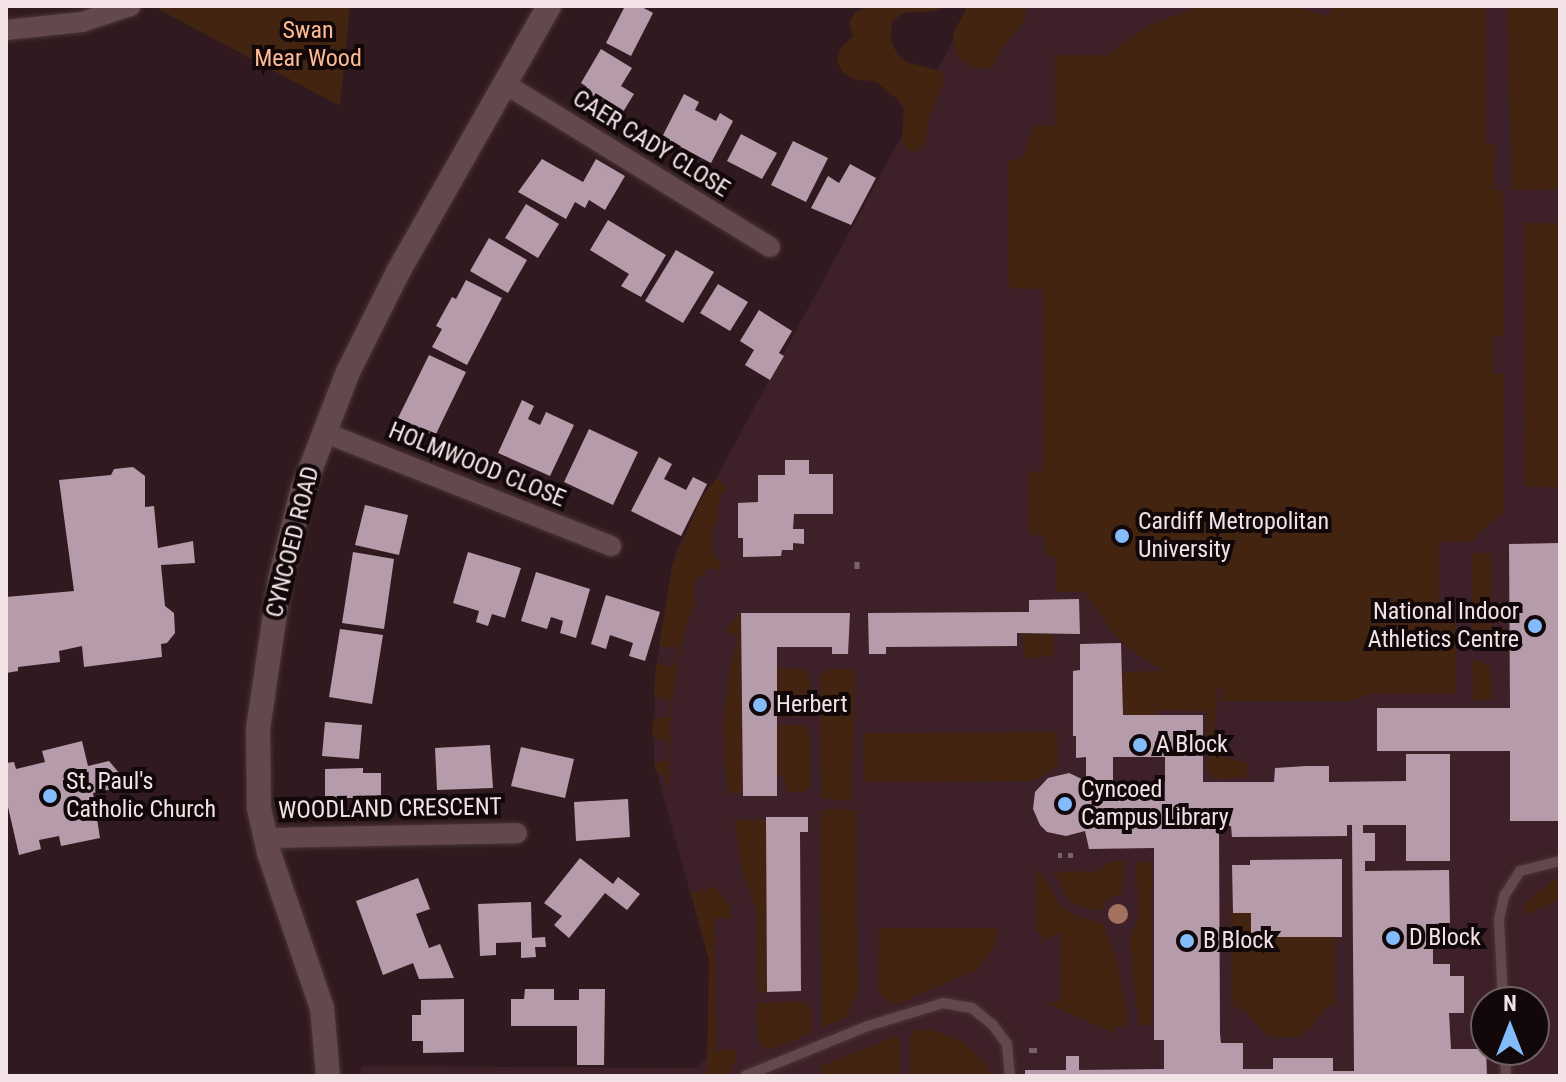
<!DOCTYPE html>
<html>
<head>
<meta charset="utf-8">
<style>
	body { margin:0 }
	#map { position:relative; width:1566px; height:1082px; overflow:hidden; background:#311a1f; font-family:"Roboto Condensed",sans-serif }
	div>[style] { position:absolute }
	.built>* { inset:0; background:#3e2128 }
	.green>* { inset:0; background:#422411 }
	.building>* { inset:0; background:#b69cab }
	.path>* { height:5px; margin-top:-2.5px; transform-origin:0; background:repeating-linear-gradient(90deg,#786468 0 8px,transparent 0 12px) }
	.roads { filter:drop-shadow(0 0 2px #483639) drop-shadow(0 0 2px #483639) }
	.service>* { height:10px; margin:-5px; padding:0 5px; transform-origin:5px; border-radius:5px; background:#63484e }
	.minor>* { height:20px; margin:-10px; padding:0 10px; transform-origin:10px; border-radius:10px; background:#63484e }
	.tertiary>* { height:24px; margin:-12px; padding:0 12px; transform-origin:12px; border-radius:12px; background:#63484e }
	.trees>* { width:20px; height:20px; margin:-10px; border-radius:50%; background:#a2725e }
	.dots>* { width:22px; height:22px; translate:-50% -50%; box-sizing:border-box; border:4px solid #12080a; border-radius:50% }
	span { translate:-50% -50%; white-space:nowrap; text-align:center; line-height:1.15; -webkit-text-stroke:8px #12080a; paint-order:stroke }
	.park-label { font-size:24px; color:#feba92 }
	.street-label { font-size:24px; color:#f3e2e5 }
	.poi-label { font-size:24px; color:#f3e2e5 }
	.left { translate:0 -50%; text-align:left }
	.right { translate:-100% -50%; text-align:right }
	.frame { position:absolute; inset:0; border:8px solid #f3e2e5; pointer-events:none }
	.north { position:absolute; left:1470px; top:986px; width:80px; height:80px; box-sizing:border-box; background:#12080a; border:2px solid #6c5f62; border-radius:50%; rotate:0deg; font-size:22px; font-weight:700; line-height:32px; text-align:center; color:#f3e2e5 }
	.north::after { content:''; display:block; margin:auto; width:28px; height:36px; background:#84bcfb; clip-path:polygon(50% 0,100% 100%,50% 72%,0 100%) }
</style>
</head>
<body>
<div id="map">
	<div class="built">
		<div style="clip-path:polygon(evenodd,972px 6px,1560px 6px,1560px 1076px,361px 1076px,362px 1066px,695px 1068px,706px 1060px,711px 989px,709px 960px,654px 762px,655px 675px,672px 567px,676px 552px,972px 6px,1486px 1002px,1534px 1002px,1534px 1050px,1486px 1050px,1486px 1002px)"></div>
	</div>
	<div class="green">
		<div style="clip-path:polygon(162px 6px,350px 6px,340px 106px,158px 9px)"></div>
		<div style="clip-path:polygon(872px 6px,944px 6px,937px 11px,903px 13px,892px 22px,891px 40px,897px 54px,906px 62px,941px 71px,943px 75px,943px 85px,928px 121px,926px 142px,920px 150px,909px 151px,902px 142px,904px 108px,897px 99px,875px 81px,856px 80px,844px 74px,837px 62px,840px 49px,853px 36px,849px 23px,855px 12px)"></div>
		<div style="clip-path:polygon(968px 6px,1027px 6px,1024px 21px,1004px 45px,993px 67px,980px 70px,965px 64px,955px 53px,953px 33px)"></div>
		<div style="clip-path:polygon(1202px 6px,1292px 6px,1328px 16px,1333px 6px,1486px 6px,1486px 144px,1495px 144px,1494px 190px,1503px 191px,1504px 336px,1493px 336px,1493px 373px,1504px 374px,1504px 508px,1501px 517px,1497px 516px,1473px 541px,1439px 542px,1439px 620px,1456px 621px,1456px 694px,1366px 694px,1354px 701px,1221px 701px,1223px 688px,1218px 687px,1213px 744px,1219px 746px,1216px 750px,1219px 756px,1247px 763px,1247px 777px,1222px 779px,1213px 779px,1212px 774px,1207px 774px,1207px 711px,1157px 710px,1156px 715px,1123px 715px,1123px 672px,1164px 671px,1136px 654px,1115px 635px,1085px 592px,1056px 592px,1056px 557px,1046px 556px,1045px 535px,1032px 534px,1028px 530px,1028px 472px,1043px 471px,1043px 289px,1009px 288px,1008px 161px,1023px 158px,1033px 126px,1055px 125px,1055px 55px,1108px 55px,1149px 25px)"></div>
		<div style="clip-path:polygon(1507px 6px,1560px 6px,1560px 189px,1512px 190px)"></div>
		<div style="clip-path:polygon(1524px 223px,1560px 223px,1560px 487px,1525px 487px)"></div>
		<div style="clip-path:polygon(716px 479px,727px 487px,720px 497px,717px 520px,712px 528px,712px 554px,721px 565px,719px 570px,710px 568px,696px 580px,693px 594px,696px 601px,682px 638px,671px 708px,669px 791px,664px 775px,655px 769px,654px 762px,664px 762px,669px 757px,667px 741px,652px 737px,653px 719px,669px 717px,670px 701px,654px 696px,656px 663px,668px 667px,677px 661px,677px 647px,659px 646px,672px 567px,702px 496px)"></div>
		<div style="clip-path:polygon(1472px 553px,1491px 553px,1492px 628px,1489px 642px,1482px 649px,1473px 649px)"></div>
		<div style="clip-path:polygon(740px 612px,743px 793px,727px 793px,723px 725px,731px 662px,739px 638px,726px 631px)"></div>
		<div style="clip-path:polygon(1022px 634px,1054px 634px,1054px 655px,1025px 659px)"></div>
		<div style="clip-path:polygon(1473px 660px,1482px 661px,1490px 667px,1493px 700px,1473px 700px)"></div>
		<div style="clip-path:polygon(803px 668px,810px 676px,810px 710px,803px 717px,777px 717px,777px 669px)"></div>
		<div style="clip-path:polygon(829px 669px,852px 669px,855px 674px,852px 801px,822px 798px,820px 676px)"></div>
		<div style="clip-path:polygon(777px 725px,804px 725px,810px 732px,810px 786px,804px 792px,787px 792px,783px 775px,777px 775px)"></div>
		<div style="clip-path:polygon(1057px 732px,1058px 766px,1034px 781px,865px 782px,864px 733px)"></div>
		<div style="clip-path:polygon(827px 809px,856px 810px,858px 992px,847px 1017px,822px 1028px,821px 812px)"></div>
		<div style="clip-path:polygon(735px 820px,766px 820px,767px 992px,757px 993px,757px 912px,742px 870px)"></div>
		<div style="clip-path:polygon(1108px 862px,1124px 861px,1122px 893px,1107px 900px,1101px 910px,1086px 909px,1068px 900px,1055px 872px,1098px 871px)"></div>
		<div style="clip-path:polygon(1136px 862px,1152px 862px,1152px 1025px,1139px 1025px,1129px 938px,1139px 919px)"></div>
		<div style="clip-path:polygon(1039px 870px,1060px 905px,1072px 914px,1103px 924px,1115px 954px,1127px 1011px,1127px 1026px,1115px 1026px,1114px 1033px,1048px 1004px,1061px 1001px,1061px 933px,1042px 941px,1042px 933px,1036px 932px,1035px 877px)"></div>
		<div style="clip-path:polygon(1560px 875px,1560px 900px,1522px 916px,1527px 901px)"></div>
		<div style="clip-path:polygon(715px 887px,729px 904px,732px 917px,714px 919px,716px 1051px,736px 1049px,736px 1060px,729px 1073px,707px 1076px,709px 960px,691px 893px)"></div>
		<div style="clip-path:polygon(1230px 900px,1233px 913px,1251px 913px,1251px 937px,1335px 937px,1335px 1005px,1325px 1008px,1312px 1027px,1299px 1037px,1269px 1037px,1244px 1011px,1233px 1006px)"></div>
		<div style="clip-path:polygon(879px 928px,998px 928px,995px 945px,977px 970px,897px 1004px,885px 1000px,878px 988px)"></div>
		<div style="clip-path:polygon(803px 1001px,811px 1008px,811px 1033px,779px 1047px,765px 1049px,758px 1039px,757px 1003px)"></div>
		<div style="clip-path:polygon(913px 1030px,932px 1030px,962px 1041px,987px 1065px,990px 1076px,910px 1076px,910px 1037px)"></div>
		<div style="clip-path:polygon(896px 1036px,899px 1040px,900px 1076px,820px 1076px,822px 1066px)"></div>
	</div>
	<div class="building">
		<div style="clip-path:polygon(625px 6px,640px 6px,653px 13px,631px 56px,606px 43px)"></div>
		<div style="clip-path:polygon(601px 49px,632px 68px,621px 86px,634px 94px,615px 125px,577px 102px,587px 87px,581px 83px)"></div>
		<div style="clip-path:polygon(684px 94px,699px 102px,695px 110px,716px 121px,720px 113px,733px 121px,711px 163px,662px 137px)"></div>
		<div style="clip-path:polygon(741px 134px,777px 153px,762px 179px,727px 161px)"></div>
		<div style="clip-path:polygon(793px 141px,828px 158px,806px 202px,771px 185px)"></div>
		<div style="clip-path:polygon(542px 159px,583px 182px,596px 159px,625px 176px,605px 210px,589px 200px,585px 208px,575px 202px,566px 219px,518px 192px)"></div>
		<div style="clip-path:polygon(850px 164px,876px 178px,851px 225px,811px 208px,828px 176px,839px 183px)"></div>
		<div style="clip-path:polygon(526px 204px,559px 224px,538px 258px,505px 238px)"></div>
		<div style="clip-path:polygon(608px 220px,666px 255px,641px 297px,621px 286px,629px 274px,590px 250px)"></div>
		<div style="clip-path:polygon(489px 238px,527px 260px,508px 293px,470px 271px)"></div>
		<div style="clip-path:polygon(676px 250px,714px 272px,683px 323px,645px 301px)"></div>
		<div style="clip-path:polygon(466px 280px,502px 298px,467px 365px,432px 347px,442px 329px,436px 326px,452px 297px,456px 299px)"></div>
		<div style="clip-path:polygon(718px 284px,748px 302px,730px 331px,700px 313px)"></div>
		<div style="clip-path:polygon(759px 310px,792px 331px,779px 353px,784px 356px,770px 380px,745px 365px,754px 350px,740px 341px)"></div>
		<div style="clip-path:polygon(429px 355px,466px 372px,435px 436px,398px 418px)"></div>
		<div style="clip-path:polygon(522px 400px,534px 406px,528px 419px,540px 425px,546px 412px,574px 425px,550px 476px,498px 453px)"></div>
		<div style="clip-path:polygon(589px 429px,638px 452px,613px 505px,564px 482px)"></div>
		<div style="clip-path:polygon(659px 457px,672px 464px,664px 479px,686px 490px,693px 477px,707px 484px,681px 536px,631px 511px)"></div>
		<div style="clip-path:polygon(785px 460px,809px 460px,809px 474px,833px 474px,833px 514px,794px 514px,793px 529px,804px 529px,804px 544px,793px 543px,793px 550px,782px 550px,781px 556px,743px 557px,743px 538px,738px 538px,738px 503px,758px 502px,758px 475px,785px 475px)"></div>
		<div style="clip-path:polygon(133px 467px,145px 476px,145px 507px,154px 506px,158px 548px,193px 541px,195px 563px,161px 565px,165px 606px,174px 613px,175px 633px,167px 643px,161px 644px,162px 657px,84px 667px,82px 646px,59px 651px,60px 662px,18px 667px,18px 671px,6px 673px,6px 597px,74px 591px,59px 480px,111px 475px,114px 469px)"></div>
		<div style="clip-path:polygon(365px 505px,408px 515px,399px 555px,355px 545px)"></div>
		<div style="clip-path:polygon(1560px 543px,1560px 821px,1510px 821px,1510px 751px,1377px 751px,1377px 708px,1510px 708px,1509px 544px)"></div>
		<div style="clip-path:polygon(353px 552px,394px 559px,384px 629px,342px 623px)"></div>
		<div style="clip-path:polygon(468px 552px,521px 568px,505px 618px,492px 614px,488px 626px,476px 622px,479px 611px,453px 603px)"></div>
		<div style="clip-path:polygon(536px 572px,590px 589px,576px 638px,560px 633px,563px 621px,551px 617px,547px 629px,521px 621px)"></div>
		<div style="clip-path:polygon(606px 595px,660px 612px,645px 661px,629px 656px,633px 643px,610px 635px,606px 649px,591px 644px)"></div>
		<div style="clip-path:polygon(1079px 599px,1080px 634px,1017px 633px,1017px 646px,886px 647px,886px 654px,869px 654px,868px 613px,1029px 612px,1029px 600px)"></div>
		<div style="clip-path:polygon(741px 613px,850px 613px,848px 654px,832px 654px,832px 647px,777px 647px,777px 796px,743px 796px)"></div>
		<div style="clip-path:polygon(340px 629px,383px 635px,372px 704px,329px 697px)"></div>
		<div style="clip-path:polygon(evenodd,1121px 643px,1123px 715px,1203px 715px,1203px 782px,1274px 782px,1275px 768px,1306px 766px,1329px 766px,1329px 782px,1406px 781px,1406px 754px,1450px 754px,1450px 861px,1406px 861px,1406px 825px,1363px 825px,1363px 833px,1375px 833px,1375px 861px,1365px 861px,1365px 871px,1449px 870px,1450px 923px,1433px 924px,1433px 964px,1450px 964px,1450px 976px,1464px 976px,1464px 1013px,1449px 1013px,1451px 1049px,1486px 1049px,1487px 1076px,1025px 1076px,1025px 1070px,1066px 1070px,1066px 1056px,1079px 1056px,1079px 1070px,1164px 1069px,1164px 1040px,1154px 1040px,1154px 848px,1089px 849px,1085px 831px,1066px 836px,1047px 832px,1040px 825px,1033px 809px,1035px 792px,1048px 778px,1069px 773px,1086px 781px,1086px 757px,1076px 758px,1076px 736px,1073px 736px,1073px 671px,1080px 670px,1080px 644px,1121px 643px,1113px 757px,1165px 757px,1165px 782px,1113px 782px,1113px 757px,1121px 643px,1347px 825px,1352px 825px,1354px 1071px,1333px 1071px,1333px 1058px,1273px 1058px,1273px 1069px,1243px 1069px,1243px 1043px,1221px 1043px,1220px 1034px,1219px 826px,1231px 826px,1232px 837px,1347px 836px,1347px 825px)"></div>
		<div style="clip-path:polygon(325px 722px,362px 725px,359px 759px,322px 756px)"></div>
		<div style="clip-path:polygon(82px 741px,88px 766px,109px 761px,120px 774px,117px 788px,93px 793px,100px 838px,61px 846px,59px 836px,39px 840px,41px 849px,19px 855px,6px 798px,6px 763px,14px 762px,16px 769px,45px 762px,42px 751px)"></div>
		<div style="clip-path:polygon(490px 745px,493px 788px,437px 790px,435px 748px)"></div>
		<div style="clip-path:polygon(521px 747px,574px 759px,565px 798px,511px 786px)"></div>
		<div style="clip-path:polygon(363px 768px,363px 773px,381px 773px,381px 798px,325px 798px,325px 769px)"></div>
		<div style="clip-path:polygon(628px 799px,630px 837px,576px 841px,574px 802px)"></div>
		<div style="clip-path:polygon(766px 817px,808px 817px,808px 832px,800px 832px,801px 991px,767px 992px)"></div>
		<div style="clip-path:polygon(580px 858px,613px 884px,618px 877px,640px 894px,627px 910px,605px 893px,569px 938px,554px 925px,562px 916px,544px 903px)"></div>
		<div style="clip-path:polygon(1342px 859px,1342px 937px,1251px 937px,1251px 913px,1233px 913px,1232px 865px,1250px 865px,1250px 860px)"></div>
		<div style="clip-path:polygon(418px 878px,430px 909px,416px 914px,429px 948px,440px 944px,454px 978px,419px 979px,413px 963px,383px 975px,356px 901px)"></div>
		<div style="clip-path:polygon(531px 902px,532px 938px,545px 937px,546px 947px,535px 947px,536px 957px,521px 958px,521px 942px,496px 943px,496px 955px,480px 956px,478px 904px)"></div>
		<div style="clip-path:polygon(525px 989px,554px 989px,554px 1000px,579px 1000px,579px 989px,605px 989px,604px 1065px,577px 1065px,577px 1026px,511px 1026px,511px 999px,524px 999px)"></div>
		<div style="clip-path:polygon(464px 999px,464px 1052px,423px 1053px,423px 1041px,412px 1041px,412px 1015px,421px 1015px,421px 1000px)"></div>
	</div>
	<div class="path">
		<div style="left:857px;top:561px;width:8px;rotate:90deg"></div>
		<div style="left:1058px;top:855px;width:4px"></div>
		<div style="left:1068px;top:855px;width:5px"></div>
		<div style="left:1029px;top:1050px;width:9px"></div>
	</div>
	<div class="roads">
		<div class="service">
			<div style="left:1503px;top:1002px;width:82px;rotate:-92.8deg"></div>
			<div style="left:1499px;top:920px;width:25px;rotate:-78deg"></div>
			<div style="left:1504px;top:896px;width:30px;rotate:-57deg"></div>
			<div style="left:1520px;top:871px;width:41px;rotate:-14deg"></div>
			<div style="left:1505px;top:1050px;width:26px;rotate:88deg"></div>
			<div style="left:745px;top:1076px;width:133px;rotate:-22.1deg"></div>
			<div style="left:868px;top:1026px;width:78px;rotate:-17deg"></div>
			<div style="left:943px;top:1003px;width:29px;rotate:10deg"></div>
			<div style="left:972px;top:1008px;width:26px;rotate:39deg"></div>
			<div style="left:992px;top:1024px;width:25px;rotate:53deg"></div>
			<div style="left:1007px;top:1044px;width:32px;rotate:85deg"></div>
		</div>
		<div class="minor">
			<div style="left:6px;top:30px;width:76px;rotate:-6deg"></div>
			<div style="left:82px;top:22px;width:51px;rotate:-18.4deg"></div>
			<div style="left:505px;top:84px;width:311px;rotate:31.6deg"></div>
			<div style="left:323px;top:432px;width:310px;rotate:21.6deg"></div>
			<div style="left:265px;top:838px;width:252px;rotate:-1.1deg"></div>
		</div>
		<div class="tertiary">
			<div style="left:328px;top:1076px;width:68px;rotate:-95deg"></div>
			<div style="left:322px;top:1008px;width:164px;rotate:-108.9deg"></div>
			<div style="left:269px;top:853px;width:46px;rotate:-102.5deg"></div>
			<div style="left:259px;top:808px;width:79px;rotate:-90.7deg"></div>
			<div style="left:258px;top:729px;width:151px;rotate:-81.6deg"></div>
			<div style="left:280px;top:580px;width:92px;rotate:-76.1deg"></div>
			<div style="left:302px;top:491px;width:128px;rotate:-68.9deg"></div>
			<div style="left:348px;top:372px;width:112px;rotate:-63.4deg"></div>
			<div style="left:398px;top:272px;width:306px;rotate:-60.4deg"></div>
		</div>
	</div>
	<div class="trees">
		<div style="left:1118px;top:914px"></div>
	</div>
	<div class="dots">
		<div style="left:1122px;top:536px;background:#84bcfb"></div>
		<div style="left:1535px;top:626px;background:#84bcfb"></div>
		<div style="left:760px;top:705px;background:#84bcfb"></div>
		<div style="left:1140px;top:745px;background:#84bcfb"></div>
		<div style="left:50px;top:796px;background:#84bcfb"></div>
		<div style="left:1065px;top:804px;background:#84bcfb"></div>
		<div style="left:1393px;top:938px;background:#84bcfb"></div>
		<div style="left:1187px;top:941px;background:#84bcfb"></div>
	</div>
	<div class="park-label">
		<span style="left:308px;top:45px">Swan<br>Mear Wood</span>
	</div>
	<div class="street-label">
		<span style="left:651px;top:144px;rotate:32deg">CAER CADY CLOSE</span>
		<span style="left:477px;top:465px;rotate:22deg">HOLMWOOD CLOSE</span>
		<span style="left:293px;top:542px;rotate:-76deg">CYNCOED ROAD</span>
		<span style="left:390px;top:809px;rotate:-1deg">WOODLAND CRESCENT</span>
	</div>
	<div class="poi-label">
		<span class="left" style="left:1138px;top:536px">Cardiff Metropolitan<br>University</span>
		<span class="right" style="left:1519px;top:626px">National Indoor<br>Athletics Centre</span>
		<span class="left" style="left:776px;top:705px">Herbert</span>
		<span class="left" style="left:1156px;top:745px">A Block</span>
		<span class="left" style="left:66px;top:796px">St. Paul's<br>Catholic Church</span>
		<span class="left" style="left:1081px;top:804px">Cyncoed<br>Campus Library</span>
		<span class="left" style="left:1409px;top:938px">D Block</span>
		<span class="left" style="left:1203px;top:941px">B Block</span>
	</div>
	<div class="frame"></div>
	<div class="north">N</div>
</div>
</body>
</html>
